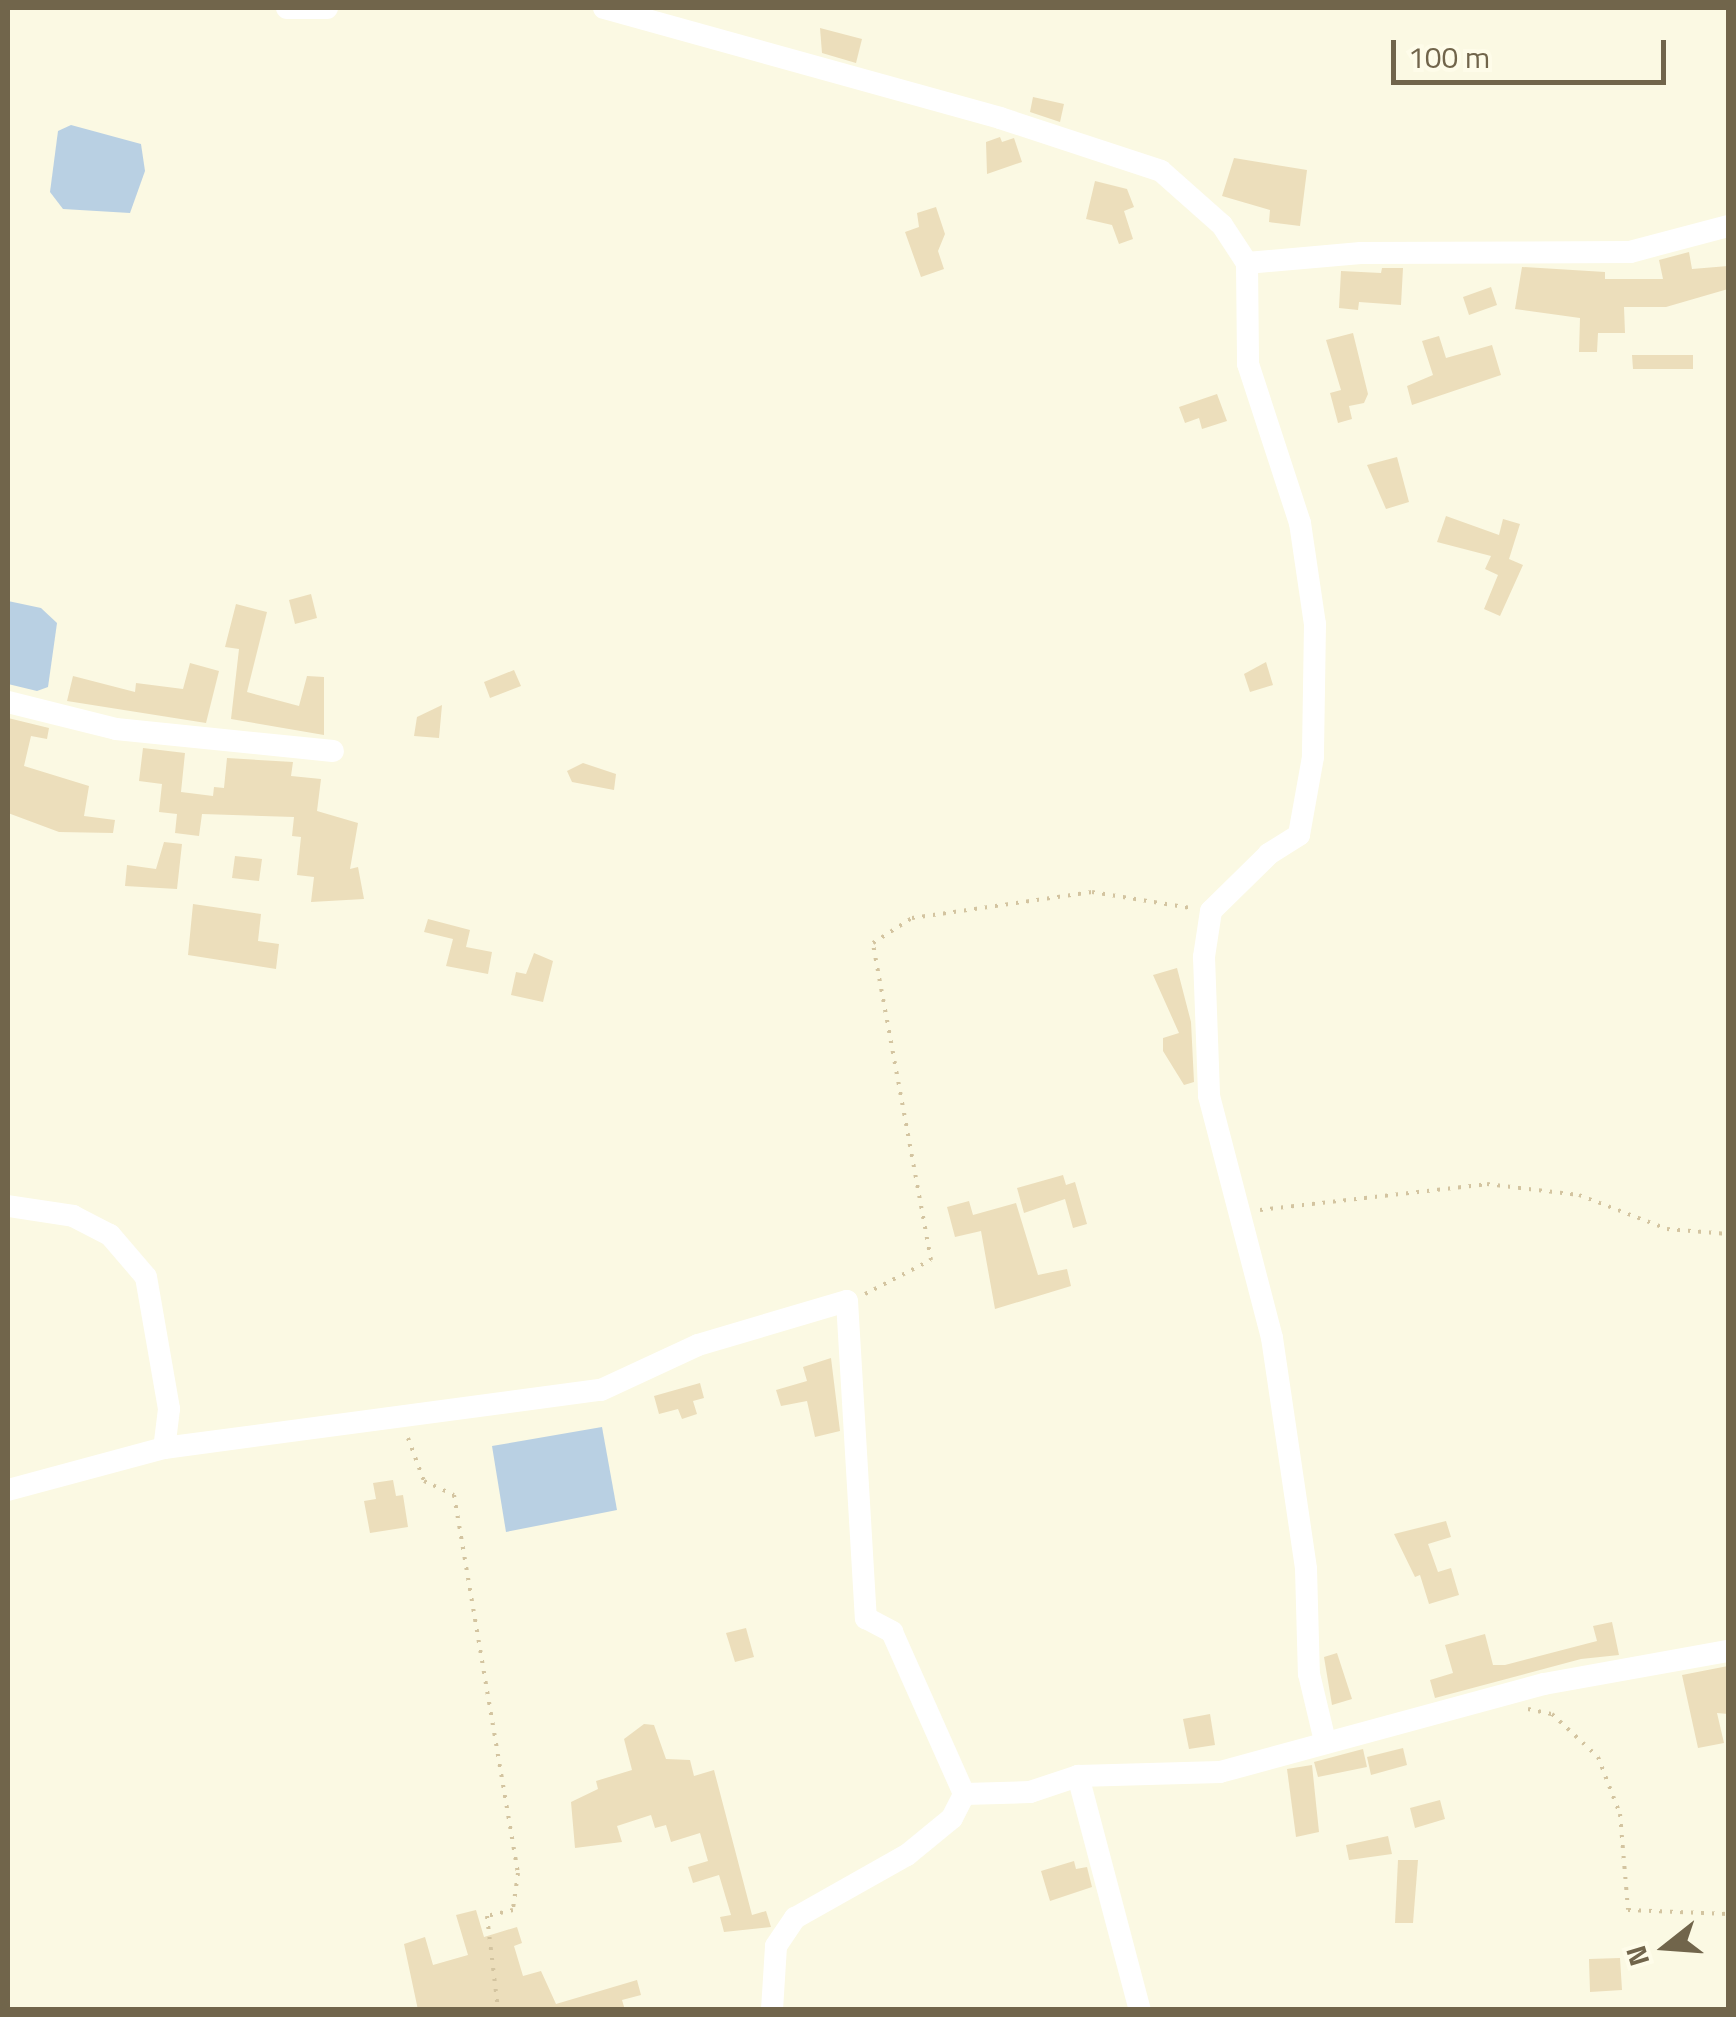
<!DOCTYPE html>
<html>
<head>
<meta charset="utf-8">
<style>
	body { margin:0 }
	#map { position:relative; width:1736px; height:2017px; overflow:hidden; background:#fbf9e3; font-family:"Titillium Web",sans-serif }
	div>[style] { position:absolute }
	.water>* { inset:0; background:#b9d0e3 }
	.building>* { inset:0; background:#ecdebb }
	.path>* { height:4px; margin-top:-2px; transform-origin:0; background:repeating-linear-gradient(90deg,#d3c4a0 0 2.5px,transparent 0 10.5px) }
	.street>* { height:22px; margin:-11px; padding:0 11px; transform-origin:11px; border-radius:11px; background:#fff }
	span { translate:-50% -50%; white-space:nowrap; text-align:center; line-height:1.15; -webkit-text-stroke:8px #fefce9; paint-order:stroke }
	.frame { position:absolute; inset:0; border:10px solid #71654b; pointer-events:none }
	.north { position:absolute; left:1616px; top:1897px; width:100px; height:100px; -webkit-text-stroke:8px #fefce9; paint-order:stroke; rotate:253deg; font-size:28px; font-weight:700; line-height:40px; text-align:center; color:#71654b }
	.north::after { content:''; display:block; margin:auto; width:35px; height:45px; background:#71654b; clip-path:polygon(50% 0,100% 100%,50% 72%,0 100%) }
	.scale { position:absolute; left:1391px; top:40px; width:275px; height:45px; box-sizing:border-box; border:5px solid #71654b; border-top:0; padding-left:12px; font-size:30px; line-height:35px; white-space:nowrap; color:#71654b; -webkit-text-stroke:8px #fefce9; paint-order:stroke }
</style>
</head>
<body>
<div id="map">
	<div class="water">
		<div style="clip-path:polygon(71px 125px,141px 144px,145px 171px,130px 213px,63px 209px,50px 192px,58px 131px)"></div>
		<div style="clip-path:polygon(8px 601px,41px 608px,57px 623px,48px 687px,37px 691px,8px 684px)"></div>
		<div style="clip-path:polygon(602px 1427px,617px 1510px,506px 1532px,492px 1446px)"></div>
	</div>
	<div class="building">
		<div style="clip-path:polygon(820px 28px,862px 39px,856px 63px,822px 53px)"></div>
		<div style="clip-path:polygon(1033px 97px,1064px 104px,1060px 122px,1030px 112px)"></div>
		<div style="clip-path:polygon(1000px 137px,1002px 142px,1014px 138px,1022px 162px,987px 174px,986px 142px)"></div>
		<div style="clip-path:polygon(1234px 158px,1307px 170px,1300px 226px,1269px 222px,1270px 210px,1222px 196px)"></div>
		<div style="clip-path:polygon(1095px 181px,1127px 189px,1134px 207px,1124px 211px,1133px 239px,1119px 244px,1112px 225px,1086px 219px)"></div>
		<div style="clip-path:polygon(936px 207px,945px 234px,938px 251px,944px 269px,921px 277px,905px 232px,919px 227px,917px 213px)"></div>
		<div style="clip-path:polygon(1689px 252px,1692px 269px,1728px 266px,1728px 289px,1666px 307px,1624px 307px,1625px 333px,1598px 333px,1597px 352px,1579px 352px,1580px 318px,1515px 309px,1522px 267px,1605px 272px,1605px 279px,1663px 279px,1659px 260px)"></div>
		<div style="clip-path:polygon(1382px 268px,1403px 268px,1401px 305px,1359px 302px,1358px 310px,1339px 308px,1341px 271px,1381px 273px)"></div>
		<div style="clip-path:polygon(1491px 287px,1497px 305px,1469px 315px,1463px 297px)"></div>
		<div style="clip-path:polygon(1353px 333px,1368px 394px,1364px 403px,1349px 406px,1352px 419px,1338px 423px,1330px 393px,1341px 390px,1326px 340px)"></div>
		<div style="clip-path:polygon(1439px 336px,1446px 358px,1492px 345px,1501px 375px,1412px 405px,1407px 386px,1433px 375px,1422px 341px)"></div>
		<div style="clip-path:polygon(1632px 355px,1693px 355px,1693px 369px,1633px 369px)"></div>
		<div style="clip-path:polygon(1217px 394px,1227px 421px,1202px 429px,1199px 418px,1185px 423px,1179px 407px)"></div>
		<div style="clip-path:polygon(1397px 457px,1409px 502px,1386px 509px,1367px 465px)"></div>
		<div style="clip-path:polygon(1446px 516px,1499px 535px,1503px 519px,1520px 524px,1509px 559px,1523px 565px,1500px 616px,1484px 609px,1498px 575px,1485px 569px,1491px 556px,1437px 542px)"></div>
		<div style="clip-path:polygon(311px 594px,317px 618px,295px 624px,289px 600px)"></div>
		<div style="clip-path:polygon(236px 604px,267px 612px,247px 692px,299px 706px,307px 676px,324px 677px,324px 735px,231px 719px,239px 649px,225px 647px)"></div>
		<div style="clip-path:polygon(1266px 662px,1273px 685px,1250px 692px,1244px 674px)"></div>
		<div style="clip-path:polygon(190px 663px,219px 671px,206px 723px,67px 701px,73px 676px,135px 692px,136px 683px,183px 689px)"></div>
		<div style="clip-path:polygon(514px 670px,521px 686px,490px 698px,484px 682px)"></div>
		<div style="clip-path:polygon(442px 705px,439px 738px,414px 736px,417px 717px)"></div>
		<div style="clip-path:polygon(8px 718px,49px 728px,47px 739px,31px 736px,24px 766px,89px 786px,84px 816px,115px 820px,113px 833px,59px 832px,8px 813px)"></div>
		<div style="clip-path:polygon(143px 748px,185px 753px,181px 792px,213px 796px,214px 787px,224px 788px,227px 758px,293px 762px,291px 776px,321px 779px,317px 811px,358px 823px,350px 869px,358px 867px,364px 899px,311px 902px,314px 877px,297px 875px,301px 837px,292px 836px,294px 817px,202px 814px,199px 836px,175px 833px,177px 814px,159px 812px,162px 784px,139px 781px)"></div>
		<div style="clip-path:polygon(583px 763px,616px 774px,614px 790px,572px 782px,567px 771px)"></div>
		<div style="clip-path:polygon(164px 842px,182px 844px,177px 889px,125px 886px,127px 865px,156px 869px)"></div>
		<div style="clip-path:polygon(235px 856px,262px 859px,259px 881px,232px 878px)"></div>
		<div style="clip-path:polygon(193px 904px,261px 914px,258px 941px,279px 944px,276px 969px,188px 955px)"></div>
		<div style="clip-path:polygon(428px 919px,470px 930px,466px 947px,492px 952px,488px 974px,446px 966px,453px 939px,424px 932px)"></div>
		<div style="clip-path:polygon(534px 953px,553px 961px,543px 1002px,511px 995px,516px 972px,526px 974px)"></div>
		<div style="clip-path:polygon(1177px 968px,1191px 1022px,1194px 1082px,1184px 1085px,1163px 1051px,1163px 1038px,1179px 1033px,1153px 975px)"></div>
		<div style="clip-path:polygon(1063px 1175px,1066px 1185px,1075px 1182px,1087px 1224px,1073px 1228px,1065px 1199px,1024px 1213px,1017px 1188px)"></div>
		<div style="clip-path:polygon(969px 1201px,973px 1215px,1016px 1203px,1038px 1275px,1067px 1269px,1071px 1286px,995px 1309px,981px 1231px,955px 1237px,947px 1207px)"></div>
		<div style="clip-path:polygon(831px 1358px,840px 1431px,815px 1437px,807px 1401px,781px 1406px,776px 1390px,807px 1381px,803px 1367px)"></div>
		<div style="clip-path:polygon(700px 1383px,704px 1398px,693px 1401px,697px 1414px,682px 1419px,678px 1409px,659px 1414px,654px 1396px)"></div>
		<div style="clip-path:polygon(393px 1480px,396px 1496px,403px 1495px,408px 1527px,370px 1533px,364px 1501px,376px 1499px,373px 1483px)"></div>
		<div style="clip-path:polygon(1446px 1521px,1451px 1537px,1428px 1544px,1438px 1572px,1451px 1568px,1459px 1595px,1429px 1604px,1420px 1575px,1415px 1577px,1394px 1534px)"></div>
		<div style="clip-path:polygon(1612px 1622px,1619px 1655px,1581px 1659px,1435px 1698px,1430px 1680px,1453px 1673px,1445px 1645px,1485px 1634px,1493px 1665px,1505px 1665px,1597px 1641px,1593px 1626px)"></div>
		<div style="clip-path:polygon(746px 1628px,754px 1657px,735px 1662px,726px 1633px)"></div>
		<div style="clip-path:polygon(1337px 1653px,1352px 1699px,1332px 1705px,1324px 1657px)"></div>
		<div style="clip-path:polygon(1728px 1666px,1728px 1714px,1717px 1713px,1724px 1743px,1698px 1748px,1682px 1675px)"></div>
		<div style="clip-path:polygon(1210px 1714px,1215px 1745px,1189px 1749px,1183px 1719px)"></div>
		<div style="clip-path:polygon(644px 1724px,654px 1725px,666px 1759px,690px 1760px,694px 1776px,714px 1770px,752px 1915px,766px 1911px,771px 1927px,724px 1932px,720px 1917px,731px 1915px,719px 1875px,693px 1883px,688px 1867px,708px 1861px,700px 1833px,671px 1842px,666px 1825px,655px 1828px,651px 1815px,617px 1826px,622px 1842px,575px 1848px,571px 1802px,598px 1789px,596px 1781px,632px 1770px,624px 1739px)"></div>
		<div style="clip-path:polygon(1403px 1748px,1407px 1765px,1371px 1775px,1367px 1757px)"></div>
		<div style="clip-path:polygon(1363px 1749px,1367px 1767px,1318px 1777px,1314px 1762px)"></div>
		<div style="clip-path:polygon(1312px 1765px,1319px 1832px,1296px 1837px,1287px 1769px)"></div>
		<div style="clip-path:polygon(1440px 1800px,1445px 1819px,1415px 1828px,1410px 1808px)"></div>
		<div style="clip-path:polygon(1388px 1836px,1392px 1854px,1349px 1860px,1346px 1845px)"></div>
		<div style="clip-path:polygon(1398px 1860px,1418px 1860px,1413px 1923px,1395px 1923px)"></div>
		<div style="clip-path:polygon(1074px 1861px,1076px 1869px,1087px 1867px,1092px 1887px,1050px 1901px,1041px 1871px)"></div>
		<div style="clip-path:polygon(476px 1910px,484px 1937px,517px 1927px,522px 1943px,514px 1946px,523px 1976px,541px 1971px,556px 2004px,637px 1980px,641px 1995px,622px 2000px,625px 2010px,418px 2010px,404px 1944px,425px 1937px,433px 1965px,468px 1955px,456px 1915px)"></div>
		<div style="clip-path:polygon(1620px 1958px,1622px 1990px,1590px 1992px,1589px 1959px)"></div>
	</div>
	<div class="path">
		<div style="left:1260px;top:1210px;width:228px;rotate:-6.5deg"></div>
		<div style="left:1487px;top:1184px;width:93px;rotate:6.8deg"></div>
		<div style="left:1579px;top:1195px;width:94px;rotate:21.1deg"></div>
		<div style="left:1667px;top:1229px;width:61px;rotate:4.7deg"></div>
		<div style="left:865px;top:1294px;width:74px;rotate:-27.3deg"></div>
		<div style="left:931px;top:1260px;width:322px;rotate:-100.4deg"></div>
		<div style="left:873px;top:943px;width:46px;rotate:-32.7deg"></div>
		<div style="left:912px;top:918px;width:182px;rotate:-8.2deg"></div>
		<div style="left:1092px;top:892px;width:100px;rotate:9.2deg"></div>
		<div style="left:408px;top:1438px;width:46px;rotate:69.6deg"></div>
		<div style="left:424px;top:1481px;width:33px;rotate:25deg"></div>
		<div style="left:454px;top:1495px;width:383px;rotate:80.4deg"></div>
		<div style="left:518px;top:1873px;width:37px;rotate:98deg"></div>
		<div style="left:513px;top:1910px;width:27px;rotate:167deg"></div>
		<div style="left:487px;top:1916px;width:95px;rotate:83.3deg"></div>
		<div style="left:1528px;top:1709px;width:25px;rotate:12deg"></div>
		<div style="left:1552px;top:1714px;width:63px;rotate:43.1deg"></div>
		<div style="left:1598px;top:1757px;width:61px;rotate:68.9deg"></div>
		<div style="left:1620px;top:1814px;width:96px;rotate:85.2deg"></div>
		<div style="left:1628px;top:1910px;width:100px;rotate:2.3deg"></div>
	</div>
	<div class="street">
		<div style="left:287px;top:8px;width:40px"></div>
		<div style="left:604px;top:8px;width:411px;rotate:15.5deg"></div>
		<div style="left:1000px;top:118px;width:169px;rotate:18.2deg"></div>
		<div style="left:1161px;top:171px;width:81px;rotate:41.5deg"></div>
		<div style="left:1222px;top:225px;width:45px;rotate:56.7deg"></div>
		<div style="left:1247px;top:263px;width:101px;rotate:89.4deg"></div>
		<div style="left:1248px;top:364px;width:167px;rotate:71.9deg"></div>
		<div style="left:1300px;top:523px;width:102px;rotate:81.6deg"></div>
		<div style="left:1315px;top:624px;width:133px;rotate:90.9deg"></div>
		<div style="left:1313px;top:757px;width:79px;rotate:100.2deg"></div>
		<div style="left:1299px;top:835px;width:36px;rotate:148deg"></div>
		<div style="left:1269px;top:854px;width:81px;rotate:135.5deg"></div>
		<div style="left:1211px;top:911px;width:47px;rotate:98.7deg"></div>
		<div style="left:1204px;top:957px;width:139px;rotate:87.9deg"></div>
		<div style="left:1209px;top:1096px;width:250px;rotate:75.4deg"></div>
		<div style="left:1272px;top:1338px;width:233px;rotate:81.6deg"></div>
		<div style="left:1306px;top:1569px;width:105px;rotate:88.4deg"></div>
		<div style="left:1309px;top:1674px;width:69px;rotate:76.6deg"></div>
		<div style="left:1247px;top:263px;width:114px;rotate:-5deg"></div>
		<div style="left:1361px;top:253px;width:269px;rotate:-0.2deg"></div>
		<div style="left:1630px;top:252px;width:101px;rotate:-14.9deg"></div>
		<div style="left:8px;top:702px;width:111px;rotate:14deg"></div>
		<div style="left:116px;top:729px;width:218px;rotate:5.8deg"></div>
		<div style="left:8px;top:1206px;width:66px;rotate:8.7deg"></div>
		<div style="left:73px;top:1216px;width:42px;rotate:27.2deg"></div>
		<div style="left:110px;top:1235px;width:55px;rotate:49.4deg"></div>
		<div style="left:146px;top:1277px;width:134px;rotate:80.1deg"></div>
		<div style="left:169px;top:1409px;width:39px;rotate:97deg"></div>
		<div style="left:8px;top:1490px;width:162px;rotate:-15.1deg"></div>
		<div style="left:164px;top:1448px;width:441px;rotate:-7.6deg"></div>
		<div style="left:601px;top:1390px;width:107px;rotate:-24.9deg"></div>
		<div style="left:698px;top:1345px;width:155px;rotate:-16.5deg"></div>
		<div style="left:847px;top:1301px;width:318px;rotate:86.6deg"></div>
		<div style="left:866px;top:1618px;width:30px;rotate:28deg"></div>
		<div style="left:892px;top:1632px;width:177px;rotate:66deg"></div>
		<div style="left:964px;top:1794px;width:66px;rotate:-1.7deg"></div>
		<div style="left:1030px;top:1792px;width:51px;rotate:-18.4deg"></div>
		<div style="left:1078px;top:1776px;width:242px;rotate:75.2deg"></div>
		<div style="left:1078px;top:1776px;width:142px;rotate:-1.6deg"></div>
		<div style="left:1220px;top:1772px;width:336px;rotate:-15.2deg"></div>
		<div style="left:1544px;top:1684px;width:187px;rotate:-10.2deg"></div>
		<div style="left:772px;top:2010px;width:64px;rotate:-86.4deg"></div>
		<div style="left:776px;top:1946px;width:34px;rotate:-56deg"></div>
		<div style="left:795px;top:1918px;width:129px;rotate:-29.4deg"></div>
		<div style="left:907px;top:1855px;width:58px;rotate:-39.4deg"></div>
		<div style="left:952px;top:1818px;width:27px;rotate:-63deg"></div>
	</div>
	<div class="frame"></div>
	<div class="north">N</div>
	<div class="scale">100 m</div>
</div>
</body>
</html>
